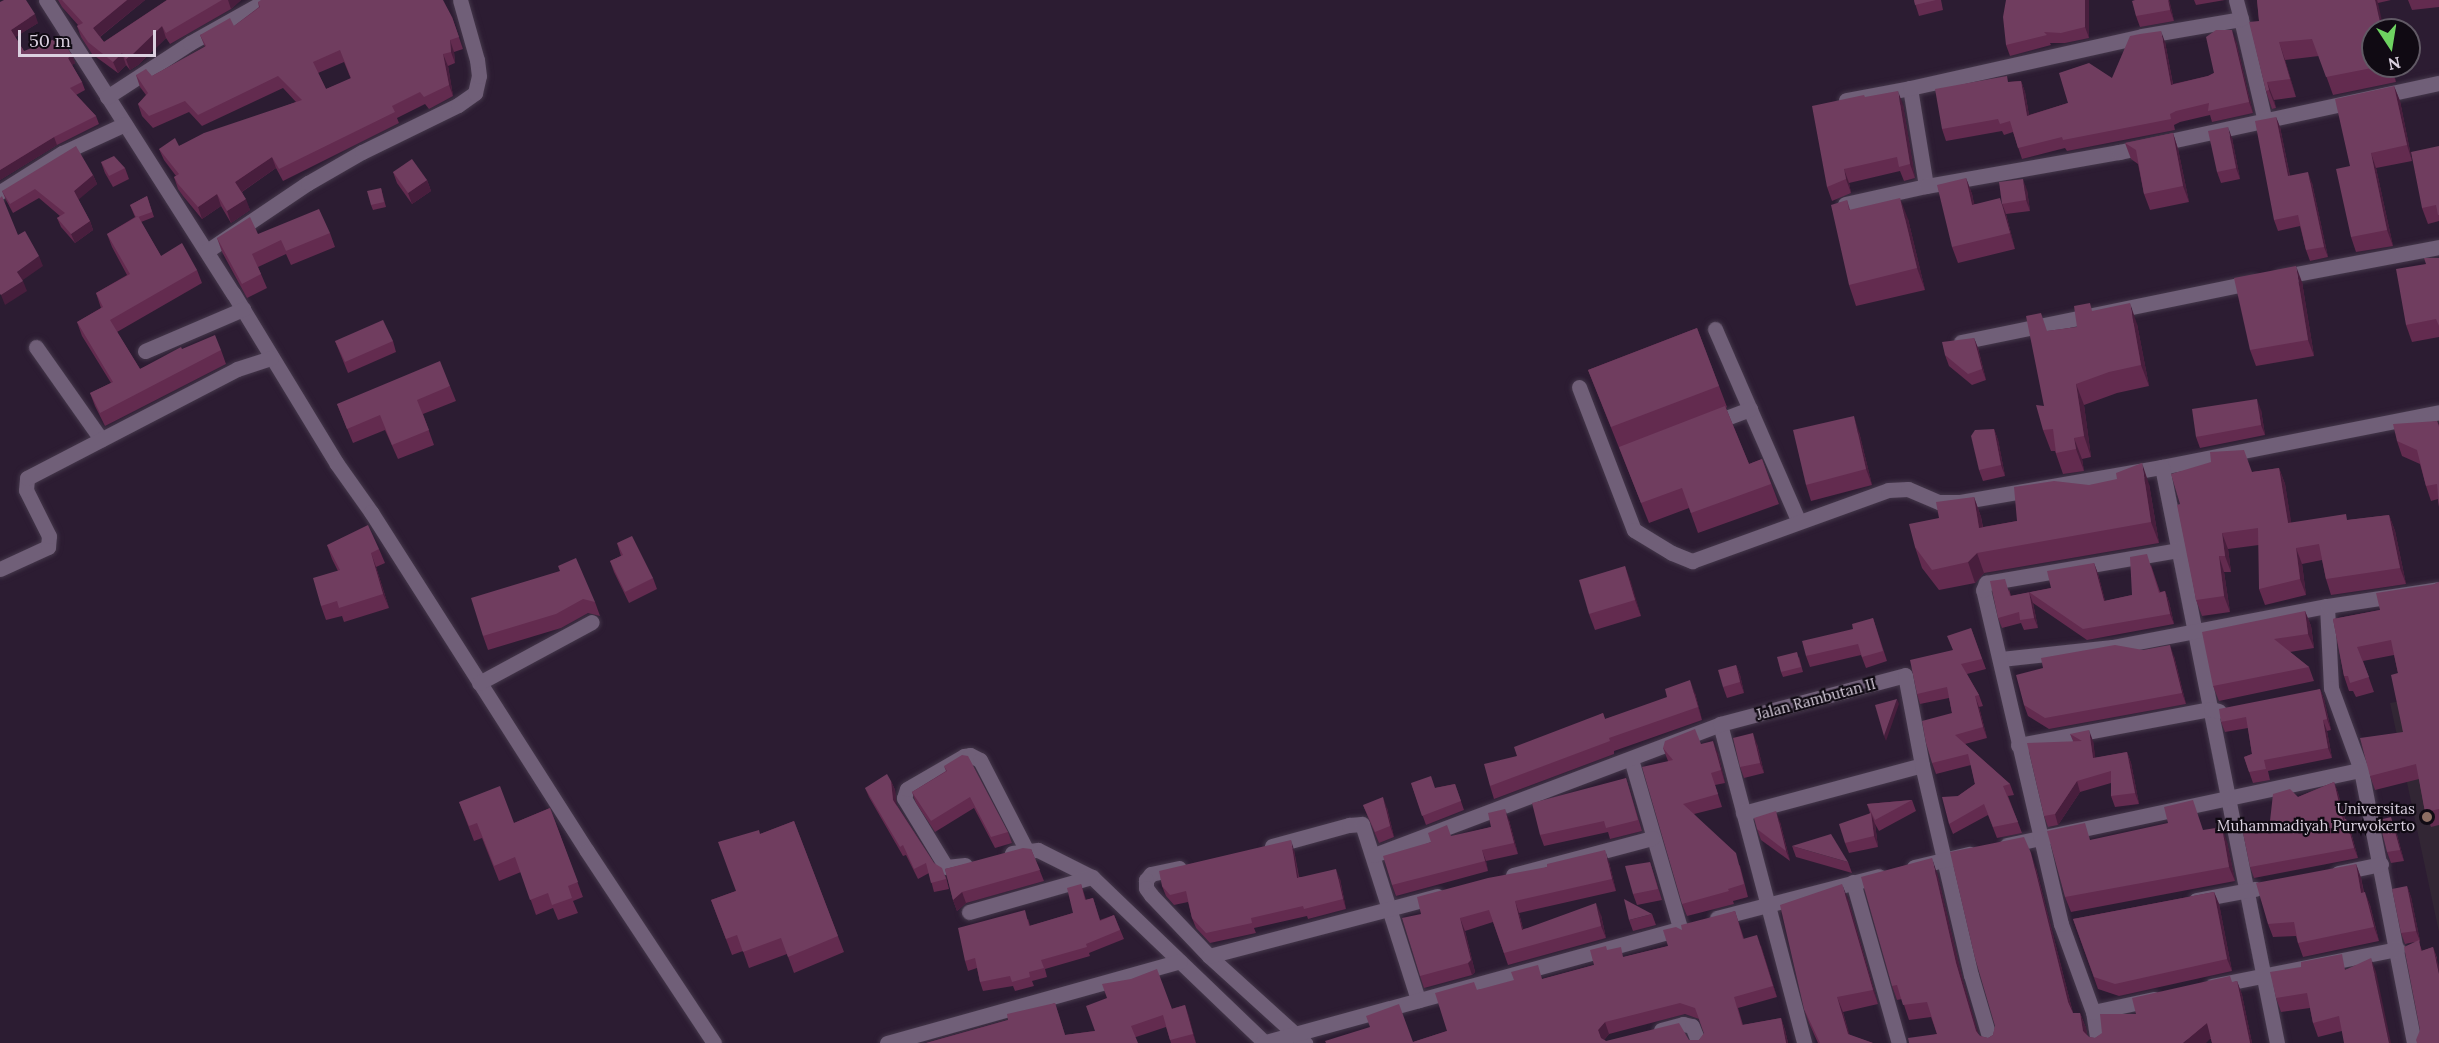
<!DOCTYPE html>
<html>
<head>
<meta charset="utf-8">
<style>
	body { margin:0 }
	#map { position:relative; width:2439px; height:1043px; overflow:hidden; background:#2c1c32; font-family:Lora,serif }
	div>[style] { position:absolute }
	.education>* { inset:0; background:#322634 }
	.roads { filter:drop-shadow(0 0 2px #44374a) drop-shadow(0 0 2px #44374a) }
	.minor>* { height:15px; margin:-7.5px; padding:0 7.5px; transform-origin:7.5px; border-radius:7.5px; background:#705f78 }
	.wall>* { inset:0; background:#632b4f }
	.shaded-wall>* { inset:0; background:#481e3d }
	.building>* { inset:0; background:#703d5f }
	.dots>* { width:16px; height:16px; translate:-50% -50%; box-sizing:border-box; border:3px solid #100a13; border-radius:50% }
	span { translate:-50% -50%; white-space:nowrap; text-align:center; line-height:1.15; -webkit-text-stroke:4.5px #100a13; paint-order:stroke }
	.street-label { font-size:15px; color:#dbd1e0 }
	.poi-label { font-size:15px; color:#dbd1e0 }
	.right { translate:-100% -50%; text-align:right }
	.north { position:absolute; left:2361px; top:18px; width:60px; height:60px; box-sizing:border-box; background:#100a13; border:2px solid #615a65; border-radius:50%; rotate:168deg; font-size:16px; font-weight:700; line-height:24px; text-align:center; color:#dbd1e0 }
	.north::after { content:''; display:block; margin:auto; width:21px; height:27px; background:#6ed361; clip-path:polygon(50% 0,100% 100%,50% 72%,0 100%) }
	.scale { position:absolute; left:18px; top:30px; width:138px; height:27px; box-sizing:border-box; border:3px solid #dbd1e0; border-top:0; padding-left:8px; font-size:18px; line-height:21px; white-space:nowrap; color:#dbd1e0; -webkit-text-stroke:4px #100a13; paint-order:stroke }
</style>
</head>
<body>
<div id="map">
	<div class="education">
		<div style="clip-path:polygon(2439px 694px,2439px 932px,2390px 703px)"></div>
	</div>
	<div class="roads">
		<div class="minor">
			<div style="left:46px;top:0;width:348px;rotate:57.5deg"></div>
			<div style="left:233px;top:293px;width:200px;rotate:58.7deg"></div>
			<div style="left:337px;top:464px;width:59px;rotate:54.7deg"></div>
			<div style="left:371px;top:512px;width:402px;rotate:57.5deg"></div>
			<div style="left:587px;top:851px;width:230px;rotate:56.5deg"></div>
			<div style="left:2241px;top:19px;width:105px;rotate:76.8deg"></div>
			<div style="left:1910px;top:88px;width:99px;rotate:80.7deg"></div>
			<div style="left:107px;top:97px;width:99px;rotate:-33deg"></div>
			<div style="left:190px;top:43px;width:88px;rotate:-29.2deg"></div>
			<div style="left:1846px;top:100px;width:65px;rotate:-10.6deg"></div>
			<div style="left:1910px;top:88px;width:238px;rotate:-12.6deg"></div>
			<div style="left:2142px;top:36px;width:100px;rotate:-9.7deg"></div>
			<div style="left:2241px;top:19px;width:20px;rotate:-105deg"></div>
			<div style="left:0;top:192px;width:73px;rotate:-32.2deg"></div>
			<div style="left:62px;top:153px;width:69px;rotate:-24.7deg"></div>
			<div style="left:1845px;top:204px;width:83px;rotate:-12.5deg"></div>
			<div style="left:1926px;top:186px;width:196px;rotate:-10deg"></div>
			<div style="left:2119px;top:152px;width:327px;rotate:-12.2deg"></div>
			<div style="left:207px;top:251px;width:122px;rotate:-34deg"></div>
			<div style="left:308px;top:183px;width:62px;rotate:-29.9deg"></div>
			<div style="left:362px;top:152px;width:107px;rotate:-26.1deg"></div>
			<div style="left:458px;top:105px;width:21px;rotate:-35deg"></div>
			<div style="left:475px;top:93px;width:17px;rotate:-77deg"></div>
			<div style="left:479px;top:76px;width:16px;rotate:-97deg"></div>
			<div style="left:477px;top:60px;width:62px;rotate:-105.8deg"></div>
			<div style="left:2280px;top:277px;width:162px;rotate:-10.7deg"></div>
			<div style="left:1715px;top:329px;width:210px;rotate:66.5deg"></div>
			<div style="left:1961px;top:342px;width:298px;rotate:-11.6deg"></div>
			<div style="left:36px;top:347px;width:113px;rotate:54.8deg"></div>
			<div style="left:145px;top:351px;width:107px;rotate:-23.2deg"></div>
			<div style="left:1579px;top:387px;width:153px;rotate:69deg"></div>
			<div style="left:1634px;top:530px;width:44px;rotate:31.2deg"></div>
			<div style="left:1672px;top:553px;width:22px;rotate:22deg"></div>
			<div style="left:1692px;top:561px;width:208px;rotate:-19.9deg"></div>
			<div style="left:1888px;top:490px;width:20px;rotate:-3deg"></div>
			<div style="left:1908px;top:489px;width:34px;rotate:23deg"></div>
			<div style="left:1939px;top:502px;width:20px"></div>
			<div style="left:1959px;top:502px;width:206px;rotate:-9.8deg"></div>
			<div style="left:2162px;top:467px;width:282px;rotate:-11.2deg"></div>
			<div style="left:1710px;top:424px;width:43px;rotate:-20.6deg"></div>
			<div style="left:2162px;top:467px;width:587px;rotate:78.71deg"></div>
			<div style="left:0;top:569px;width:53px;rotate:-24.6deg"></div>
			<div style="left:48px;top:547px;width:11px;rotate:-85deg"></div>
			<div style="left:49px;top:536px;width:51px;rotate:-116.6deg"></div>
			<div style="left:26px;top:490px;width:12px;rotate:-85deg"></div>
			<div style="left:27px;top:478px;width:237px;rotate:-27.4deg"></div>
			<div style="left:237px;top:369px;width:36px;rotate:-18deg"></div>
			<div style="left:2327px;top:606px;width:82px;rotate:87.2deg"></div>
			<div style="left:2331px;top:688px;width:87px;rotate:69.9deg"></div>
			<div style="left:2361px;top:770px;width:278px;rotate:79deg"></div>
			<div style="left:2001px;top:659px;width:112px;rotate:-6.2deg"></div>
			<div style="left:2112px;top:647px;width:219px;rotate:-10.8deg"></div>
			<div style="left:2327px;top:606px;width:113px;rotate:-8.6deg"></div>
			<div style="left:479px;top:683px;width:128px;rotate:-28.4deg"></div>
			<div style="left:1720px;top:724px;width:330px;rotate:75.2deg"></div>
			<div style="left:2018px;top:745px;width:196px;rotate:-10.6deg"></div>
			<div style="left:2211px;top:709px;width:8px;rotate:14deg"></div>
			<div style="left:1631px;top:759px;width:176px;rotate:73.8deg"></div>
			<div style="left:1743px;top:813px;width:185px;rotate:-15deg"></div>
			<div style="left:2007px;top:845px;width:362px;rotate:-12deg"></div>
			<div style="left:1272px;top:846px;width:80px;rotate:-15.3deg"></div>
			<div style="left:1349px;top:825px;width:13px;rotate:-4deg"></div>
			<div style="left:1362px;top:824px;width:185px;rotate:72.3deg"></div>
			<div style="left:1012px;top:853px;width:26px;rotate:-7deg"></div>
			<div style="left:1038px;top:850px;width:60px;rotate:26.6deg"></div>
			<div style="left:1092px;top:877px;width:240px;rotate:43.8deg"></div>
			<div style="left:1374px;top:855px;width:370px;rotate:-20.7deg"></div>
			<div style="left:1720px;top:724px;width:191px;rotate:-14.8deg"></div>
			<div style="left:1905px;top:675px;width:92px;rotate:79.3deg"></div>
			<div style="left:1922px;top:765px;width:216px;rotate:76.9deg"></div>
			<div style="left:1971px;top:975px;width:71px;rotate:73.6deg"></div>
			<div style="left:965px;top:865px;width:19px;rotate:174deg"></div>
			<div style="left:946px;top:867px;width:81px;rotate:-121.3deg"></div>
			<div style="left:904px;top:798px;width:9px;rotate:-72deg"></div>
			<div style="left:907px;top:789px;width:66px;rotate:-30.1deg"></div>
			<div style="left:964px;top:756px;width:6px;rotate:-9deg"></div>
			<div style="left:970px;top:755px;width:11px;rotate:27deg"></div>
			<div style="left:980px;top:760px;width:100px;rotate:62.7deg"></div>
			<div style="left:1914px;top:867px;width:57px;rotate:-13.3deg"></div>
			<div style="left:1179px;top:868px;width:29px;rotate:168deg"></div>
			<div style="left:1151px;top:874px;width:8px;rotate:130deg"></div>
			<div style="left:1146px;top:880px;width:8px;rotate:90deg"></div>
			<div style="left:1146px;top:888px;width:9px;rotate:54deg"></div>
			<div style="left:1151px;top:895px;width:84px;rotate:46.4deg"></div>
			<div style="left:1209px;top:956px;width:130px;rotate:42.2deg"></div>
			<div style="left:2338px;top:873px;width:44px;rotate:-11.8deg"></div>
			<div style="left:1513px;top:875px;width:144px;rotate:-14.9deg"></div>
			<div style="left:1853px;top:882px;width:167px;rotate:74.1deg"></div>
			<div style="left:2196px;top:900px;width:60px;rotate:-10.6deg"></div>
			<div style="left:969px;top:912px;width:128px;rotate:-15.9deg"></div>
			<div style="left:1717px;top:918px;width:167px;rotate:-14.5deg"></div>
			<div style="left:1209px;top:956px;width:236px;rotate:-14.7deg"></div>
			<div style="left:2212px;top:986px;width:189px;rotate:-11.3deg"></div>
			<div style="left:2093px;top:1012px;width:62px;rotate:-12deg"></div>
			<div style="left:1661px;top:1030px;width:23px;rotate:-15deg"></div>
			<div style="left:1683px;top:1024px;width:9px;rotate:13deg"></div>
			<div style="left:1692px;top:1026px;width:18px;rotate:68deg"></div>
			<div style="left:887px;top:1043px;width:304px;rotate:-15.6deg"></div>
			<div style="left:1262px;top:1043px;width:435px;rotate:-15.3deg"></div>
			<div style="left:2098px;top:1043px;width:31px;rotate:-99deg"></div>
			<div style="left:2093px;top:1012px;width:94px;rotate:-110deg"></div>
			<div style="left:2061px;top:924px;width:343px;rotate:-103.1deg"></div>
			<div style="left:1983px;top:590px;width:8px;rotate:-67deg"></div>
			<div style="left:1986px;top:583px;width:196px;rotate:-9.7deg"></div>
		</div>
	</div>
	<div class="wall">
		<div style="clip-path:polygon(58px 0,145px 0,100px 37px,104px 42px,167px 0,241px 0,231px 9px,170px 44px,166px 38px,138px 65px,130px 70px,126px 65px,118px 73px,92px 54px,81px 37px,77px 26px,78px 25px,62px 7px)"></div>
		<div style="clip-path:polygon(1914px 0,1941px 0,1943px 10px,1919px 16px)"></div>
		<div style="clip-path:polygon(2006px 0,2089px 0,2089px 38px,2065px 43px,2050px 43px,2051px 45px,2010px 56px,2006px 45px)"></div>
		<div style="clip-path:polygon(2135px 0,2169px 0,2174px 21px,2140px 27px,2136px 16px)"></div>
		<div style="clip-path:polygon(2194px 0,2225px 0,2196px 5px)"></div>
		<div style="clip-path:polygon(2257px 0,2391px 0,2378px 3px,2373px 66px,2392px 66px,2396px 82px,2333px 95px,2319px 56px,2285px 60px,2296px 97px,2274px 100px,2276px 108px,2272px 109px,2266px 91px)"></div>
		<div style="clip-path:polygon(2408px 0,2439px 0,2439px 7px,2412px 10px)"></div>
		<div style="clip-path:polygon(0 2px,38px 23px,15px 37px,24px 51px,72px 55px,75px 63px,72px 65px,82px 82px,85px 90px,76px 95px,96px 116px,99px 124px,57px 145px,0 180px)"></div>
		<div style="clip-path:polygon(evenodd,258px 2px,452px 17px,463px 49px,454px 52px,455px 63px,448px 66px,453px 96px,429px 109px,425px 104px,397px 118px,399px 123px,283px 181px,276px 168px,242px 192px,250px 210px,231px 223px,221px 206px,202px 219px,183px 196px,178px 189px,174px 177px,176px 176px,164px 160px,159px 149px,179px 146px,296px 102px,283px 88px,202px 126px,189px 112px,153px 128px,142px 116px,138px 104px,146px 95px,140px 87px,136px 75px,152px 76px,205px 47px,200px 35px,234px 26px,259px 7px,258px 2px,344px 62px,351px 79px,326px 89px,318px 73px,344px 62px)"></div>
		<div style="clip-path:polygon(2236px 41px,2253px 113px,2212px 122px,2210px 115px,2180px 122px,2174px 125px,2175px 130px,2067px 151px,2065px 148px,2022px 159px,2013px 132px,2004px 135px,2002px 131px,1946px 141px,1942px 129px,2009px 82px,2021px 81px,2025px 92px,2029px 115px,2068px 103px,2112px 78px,2165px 42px,2173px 84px,2208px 76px,2214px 73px)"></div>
		<div style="clip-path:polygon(2394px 86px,2400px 101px,2412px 161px,2376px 168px,2393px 246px,2356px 252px,2351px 237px,2350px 166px)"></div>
		<div style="clip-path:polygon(1865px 97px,1903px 105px,1915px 178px,1904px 181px,1900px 171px,1849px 183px,1851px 193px,1832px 201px,1827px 187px)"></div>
		<div style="clip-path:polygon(2276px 117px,2280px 127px,2290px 176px,2312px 183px,2328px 257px,2310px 261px,2306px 250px,2300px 226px,2278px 231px,2274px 220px)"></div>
		<div style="clip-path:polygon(2173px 133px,2178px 149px,2189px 202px,2150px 210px,2144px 194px,2138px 164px,2131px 159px,2125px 143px)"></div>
		<div style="clip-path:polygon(2232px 138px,2240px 179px,2221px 183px,2217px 172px)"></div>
		<div style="clip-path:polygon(2439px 146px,2439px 221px,2428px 224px,2422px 208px)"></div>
		<div style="clip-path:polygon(101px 162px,125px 168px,129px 179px,113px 187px,105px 173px)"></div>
		<div style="clip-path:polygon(393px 172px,427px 180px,431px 191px,412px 204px,397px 183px)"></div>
		<div style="clip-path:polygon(93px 175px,97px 184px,78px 199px,90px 221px,93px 230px,75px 243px,61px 227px,57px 218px,60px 216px,39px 198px,13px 213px,6px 200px,2px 191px)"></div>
		<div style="clip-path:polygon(1966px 178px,1972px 194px,1974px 204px,2002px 204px,2027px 190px,2030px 211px,2006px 214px,2015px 249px,1958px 263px,1952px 247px)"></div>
		<div style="clip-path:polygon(381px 188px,386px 207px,373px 210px,371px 205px)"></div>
		<div style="clip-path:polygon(147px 196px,154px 217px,141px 222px,161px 256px,197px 270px,202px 283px,117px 332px,140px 369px,182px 349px,221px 350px,226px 364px,105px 426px,95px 406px,90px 393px,111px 383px,82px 336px,77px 322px,101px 308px,96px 293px,127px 275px,112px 247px,107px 234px,135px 217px,130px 205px)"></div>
		<div style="clip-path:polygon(1847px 200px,1850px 210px,1908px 219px,1925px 290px,1856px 306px,1849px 285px)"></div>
		<div style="clip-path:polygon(330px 233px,335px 247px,291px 265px,286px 254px,258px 267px,267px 288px,247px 298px,222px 252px,217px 238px,258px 234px)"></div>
		<div style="clip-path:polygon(2439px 258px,2439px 337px,2412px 342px,2406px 325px,2426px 264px)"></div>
		<div style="clip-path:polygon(2302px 282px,2314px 356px,2256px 366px,2250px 350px)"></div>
		<div style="clip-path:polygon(2093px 311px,2137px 324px,2149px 386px,2117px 393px,2084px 405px,2091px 457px,2082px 459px,2084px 471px,2063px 474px,2055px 451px,2051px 451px,2043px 430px,2047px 331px,2077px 327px)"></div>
		<div style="clip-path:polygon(1697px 328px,1727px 407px,1726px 408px,1749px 464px,1762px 459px,1779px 504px,1698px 533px,1689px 508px,1649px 523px,1588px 370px)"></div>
		<div style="clip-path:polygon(1974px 338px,1978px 348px,1986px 380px,1972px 385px,1949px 366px,1945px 355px)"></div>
		<div style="clip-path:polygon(335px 341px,393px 341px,396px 352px,348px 373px)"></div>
		<div style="clip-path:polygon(450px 386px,456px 401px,423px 414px,434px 445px,398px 459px,385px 430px,353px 443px,337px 404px)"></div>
		<div style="clip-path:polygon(2261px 410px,2265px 435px,2200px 448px,2196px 437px)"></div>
		<div style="clip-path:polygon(2437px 421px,2439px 425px,2439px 507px,2438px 499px,2431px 501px,2426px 486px,2420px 464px,2402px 456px,2397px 441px)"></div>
		<div style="clip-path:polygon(1994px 429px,1998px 440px,2005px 476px,1983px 481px,1979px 470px)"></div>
		<div style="clip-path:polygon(1859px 432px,1872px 485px,1811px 501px,1806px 485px)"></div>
		<div style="clip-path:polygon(2279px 468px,2285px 484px,2291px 523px,2348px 520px,2389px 515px,2395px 531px,2406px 584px,2331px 595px,2326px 579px,2322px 560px,2302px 564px,2306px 595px,2265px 605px,2259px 589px,2259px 545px,2228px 549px,2231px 572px,2224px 572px,2230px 612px,2202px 616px,2196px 600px,2180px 504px,2252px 472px)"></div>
		<div style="clip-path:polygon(2149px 484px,2159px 543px,1984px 573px,1975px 583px,1939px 590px,1922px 568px,1915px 547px,1939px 518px,1974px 497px,1981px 517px,1983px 527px,2017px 521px,2089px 485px)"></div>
		<div style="clip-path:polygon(617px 543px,653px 578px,657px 589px,629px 603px,614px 572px,610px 561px,621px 556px)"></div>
		<div style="clip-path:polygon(327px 545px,379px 549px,385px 563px,376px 567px,389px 608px,344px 622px,342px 616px,326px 620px,321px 606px,338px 571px,332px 559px)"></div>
		<div style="clip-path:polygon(2094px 563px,2098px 574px,2105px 601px,2132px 595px,2151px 565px,2160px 592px,2165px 591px,2169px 602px,2174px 624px,2087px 640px,2033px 603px,2038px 628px,2024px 630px,2021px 623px,2002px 628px,1998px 618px,2009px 589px,2011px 596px,2051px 588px)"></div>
		<div style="clip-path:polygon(1625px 566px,1641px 616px,1595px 630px,1589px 614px)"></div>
		<div style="clip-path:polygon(560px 571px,595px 602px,600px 616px,588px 613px,561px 628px,488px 650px,483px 636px)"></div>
		<div style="clip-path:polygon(2439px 582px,2439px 825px,2431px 827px,2425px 812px,2419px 779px,2375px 790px,2370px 776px,2403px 732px,2398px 673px,2394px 655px,2363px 661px,2374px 692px,2356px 697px,2353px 691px,2349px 691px,2344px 676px,2333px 619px,2380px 610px)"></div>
		<div style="clip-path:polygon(2305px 611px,2311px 626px,2314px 648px,2290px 652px,2309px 667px,2314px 681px,2219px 701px,2213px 686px)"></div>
		<div style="clip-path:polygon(1873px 618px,1887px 661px,1866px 668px,1861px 655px,1810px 667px,1806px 656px)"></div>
		<div style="clip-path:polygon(1971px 628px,1986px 669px,1967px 674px,1979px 695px,1983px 706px,1979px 707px,1987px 738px,1965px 744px,2010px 784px,2014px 795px,2008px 796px,2022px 833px,1997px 838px,1988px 815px,1953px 834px,1949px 824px,1958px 796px,1975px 784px,1971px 765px,1936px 774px,1932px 763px,1952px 713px,1949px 698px,1920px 704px,1917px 694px)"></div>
		<div style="clip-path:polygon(2174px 656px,2186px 704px,2049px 729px,2028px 716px,2024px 705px)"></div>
		<div style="clip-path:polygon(1799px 657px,1803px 672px,1783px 677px,1781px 672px)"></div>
		<div style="clip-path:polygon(1736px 665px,1740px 675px,1744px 693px,1727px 698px,1723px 687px)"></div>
		<div style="clip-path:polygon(2320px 689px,2324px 699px,2331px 730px,2327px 731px,2332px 758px,2268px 771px,2270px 780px,2253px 783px,2244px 757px,2252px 754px,2248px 728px,2225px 732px,2221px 722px)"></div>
		<div style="clip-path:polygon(1695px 693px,1702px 720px,1614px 751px,1614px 754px,1494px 799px,1490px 786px,1517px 756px,1603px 713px,1605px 719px)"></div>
		<div style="clip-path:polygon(2070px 734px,2093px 741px,2095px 758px,2127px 752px,2131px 763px,2139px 804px,2115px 807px,2111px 796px,2111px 783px,2080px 792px,2058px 825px,2048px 827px,2044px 816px,2073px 741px)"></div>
		<div style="clip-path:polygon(1701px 744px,1718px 753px,1725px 783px,1715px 785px,1722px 807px,1694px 814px,1740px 866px,1748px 897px,1733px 901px,1734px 904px,1687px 916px,1682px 904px,1668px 761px,1663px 748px)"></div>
		<div style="clip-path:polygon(1757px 744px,1764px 773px,1744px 778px,1740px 767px)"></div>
		<div style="clip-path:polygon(944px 766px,1008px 832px,1012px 843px,995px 848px,974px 808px,935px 832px,916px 803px,912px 792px,946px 771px)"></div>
		<div style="clip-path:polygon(1626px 778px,1642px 831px,1610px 839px,1608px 832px,1544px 846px,1540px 835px)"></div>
		<div style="clip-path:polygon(891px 781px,895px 790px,896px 804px,934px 863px,946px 877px,949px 889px,934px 892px,929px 873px,918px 879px,906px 855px,903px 856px,869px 797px,865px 788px)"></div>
		<div style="clip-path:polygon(2334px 782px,2338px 793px,2345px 819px,2346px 819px,2350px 829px,2358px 858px,2254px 878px,2250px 867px,2270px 821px,2298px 797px)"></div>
		<div style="clip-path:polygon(1411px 783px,1435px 788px,1455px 784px,1464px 810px,1426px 825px)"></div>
		<div style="clip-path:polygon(1912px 800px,1916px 811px,1879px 831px,1875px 824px,1878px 847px,1849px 853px,1845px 843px,1870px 813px,1867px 804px)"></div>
		<div style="clip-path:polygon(459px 802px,514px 823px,550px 808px,583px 897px,573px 901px,578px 913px,558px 920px,553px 908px,536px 915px,521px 872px,499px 881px,482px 838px,474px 841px)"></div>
		<div style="clip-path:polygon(1363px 805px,1387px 808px,1394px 837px,1379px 843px)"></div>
		<div style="clip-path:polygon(1509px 820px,1518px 854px,1486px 861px,1488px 871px,1396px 896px,1392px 885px,1431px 842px,1491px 827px)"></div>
		<div style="clip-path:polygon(794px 821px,844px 952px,794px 973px,787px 954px,749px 968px,743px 951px,732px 955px,711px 900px,736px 891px,760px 834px)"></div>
		<div style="clip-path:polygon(1780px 822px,1790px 861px,1761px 840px,1757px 829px)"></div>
		<div style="clip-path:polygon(2395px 827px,2404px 861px,2391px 863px,2387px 852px)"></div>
		<div style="clip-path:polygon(2204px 830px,2227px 842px,2235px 881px,2071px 912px,2065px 897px,2091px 840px)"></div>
		<div style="clip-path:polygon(1792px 846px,1848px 862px,1852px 873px,1796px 857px)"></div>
		<div style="clip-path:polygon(1031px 849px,1044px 881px,966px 903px,957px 911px,953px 900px,945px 869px)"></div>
		<div style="clip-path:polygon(1294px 850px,1299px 877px,1340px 879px,1346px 909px,1308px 919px,1307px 916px,1254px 928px,1256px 933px,1210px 943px,1196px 928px,1192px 918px,1188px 902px,1174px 905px,1166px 896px,1162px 886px)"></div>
		<div style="clip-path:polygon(1609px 862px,1616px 891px,1519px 913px,1523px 929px,1601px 915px,1606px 938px,1508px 965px,1493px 922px,1465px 931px,1475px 972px,1472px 975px,1424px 988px,1420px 976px,1421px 914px,1547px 867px)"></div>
		<div style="clip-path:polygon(1650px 862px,1662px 900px,1637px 905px,1633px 894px)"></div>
		<div style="clip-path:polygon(2356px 864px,2361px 878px,2364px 892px,2370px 905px,2379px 941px,2303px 957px,2298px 943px,2296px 936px,2273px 937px,2268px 924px)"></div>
		<div style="clip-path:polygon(2036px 868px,2073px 1013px,2080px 1013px,2086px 1028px,2087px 1035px,2089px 1037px,2095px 1038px,2136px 1014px,2237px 981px,2242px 995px,2252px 1043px,2212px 1043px,2211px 1039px,1909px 1043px,1937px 1034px,1931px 1017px,1909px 1020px,1902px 999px,1897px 1000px,1892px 986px,1937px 873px,1962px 977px,1978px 1034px,1980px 1036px,1988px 1038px,1993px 1035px)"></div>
		<div style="clip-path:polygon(1081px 884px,1086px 900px,1093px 898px,1100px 920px,1114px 915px,1124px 939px,1089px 953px,1090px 956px,1045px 969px,1047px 977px,1032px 981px,1034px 986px,1015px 991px,1013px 986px,983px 991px,980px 982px,977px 968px,968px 971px,965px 961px,1028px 919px,1030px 926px,1073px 913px)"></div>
		<div style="clip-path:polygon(2407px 886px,2411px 897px,2420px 941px,2419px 942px,2422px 951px,2433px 947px,2437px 958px,2420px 1030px,2415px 942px,2405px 944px,2401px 933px)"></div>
		<div style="clip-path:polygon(2214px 892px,2219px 904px,2232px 971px,2119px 996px,2098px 989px,2073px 919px)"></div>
		<div style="clip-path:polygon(1848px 899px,1878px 1004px,1843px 1012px,1849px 1035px,1873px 1043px,1818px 1043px,1809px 1023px,1804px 1009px)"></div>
		<div style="clip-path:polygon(evenodd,1735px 911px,1744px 939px,1761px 946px,1777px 997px,1738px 1008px,1743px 1025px,1781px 1018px,1785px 1030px,1788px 1043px,1326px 1043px,1413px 1042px,1447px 1031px,1477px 990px,1543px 979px,1594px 965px,1607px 950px,1624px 957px,1668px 946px,1682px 930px,1735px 911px,1685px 1014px,1699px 1019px,1704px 1034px,1699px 1040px,1689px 1040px,1606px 1041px,1604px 1040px,1609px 1034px,1685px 1014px)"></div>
		<div style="clip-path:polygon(1652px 914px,1656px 925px,1633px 931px,1629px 920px)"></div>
		<div style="clip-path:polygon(2347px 969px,2376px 972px,2342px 1031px,2318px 1037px,2313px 1023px,2310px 1008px,2281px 1012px,2276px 998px)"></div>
		<div style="clip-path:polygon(1055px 1003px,1065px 1035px,1095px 1031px,1185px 1005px,1196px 1043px,1171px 1043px,1166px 1027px,1136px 1037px,926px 1043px,1008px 1020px)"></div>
	</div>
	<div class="shaded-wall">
		<div style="clip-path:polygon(127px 0,145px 0,97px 39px,93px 28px)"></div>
		<div style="clip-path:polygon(228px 0,241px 0,231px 9px)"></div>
		<div style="clip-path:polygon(2085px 0,2089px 0,2089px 38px,2085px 27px)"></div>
		<div style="clip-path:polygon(2168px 0,2170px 3px,2174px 21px,2170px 10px)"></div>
		<div style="clip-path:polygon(2375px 0,2377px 0,2378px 3px,2384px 30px,2382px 30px)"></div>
		<div style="clip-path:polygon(35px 14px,38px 23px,14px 38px,11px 30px)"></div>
		<div style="clip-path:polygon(162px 26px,166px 38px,138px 65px,130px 70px,126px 59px)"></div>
		<div style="clip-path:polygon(2232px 30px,2236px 41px,2253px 113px,2249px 102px)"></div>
		<div style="clip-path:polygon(2161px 31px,2165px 42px,2175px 96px,2171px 85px)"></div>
		<div style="clip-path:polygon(450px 40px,454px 52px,455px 63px,451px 52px)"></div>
		<div style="clip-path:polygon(2279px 42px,2285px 60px,2296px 97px,2290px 79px)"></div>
		<div style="clip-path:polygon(122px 53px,126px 65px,118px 73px,113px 62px)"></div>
		<div style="clip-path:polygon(443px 54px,448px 66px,453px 96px,449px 85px)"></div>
		<div style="clip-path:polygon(72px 55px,75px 63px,71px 66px,68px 58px)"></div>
		<div style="clip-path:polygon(2390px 66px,2392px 66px,2396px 82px)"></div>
		<div style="clip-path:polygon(2021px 81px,2025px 92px,2031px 127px,2027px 116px)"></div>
		<div style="clip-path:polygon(2267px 82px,2274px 100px,2276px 108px,2269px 90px)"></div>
		<div style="clip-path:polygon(2394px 86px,2400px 101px,2412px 161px,2407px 145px)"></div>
		<div style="clip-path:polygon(1898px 91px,1903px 105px,1915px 178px,1910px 164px)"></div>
		<div style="clip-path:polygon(2276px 117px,2280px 127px,2292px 187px,2288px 176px)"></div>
		<div style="clip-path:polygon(2228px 127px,2232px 138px,2240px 179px,2236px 168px)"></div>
		<div style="clip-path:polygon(2173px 133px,2178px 149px,2189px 202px,2183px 186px)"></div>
		<div style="clip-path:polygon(54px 137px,57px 145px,0 180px,0 170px)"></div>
		<div style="clip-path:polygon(2371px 153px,2376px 168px,2393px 246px,2387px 230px)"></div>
		<div style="clip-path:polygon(272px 157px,276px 168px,240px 193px,235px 182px)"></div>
		<div style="clip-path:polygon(1844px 169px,1849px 183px,1851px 193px,1846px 179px)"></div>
		<div style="clip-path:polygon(2308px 172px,2312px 183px,2328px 257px,2324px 247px)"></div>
		<div style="clip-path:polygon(93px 175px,97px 184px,77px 201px,74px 191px)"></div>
		<div style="clip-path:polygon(1966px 178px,1972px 194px,1978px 221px,1972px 205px)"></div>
		<div style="clip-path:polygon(2023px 179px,2027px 190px,2030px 211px,2026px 200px)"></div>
		<div style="clip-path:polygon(427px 180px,431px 191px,412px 204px,408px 193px)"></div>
		<div style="clip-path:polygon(217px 194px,221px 206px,202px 219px,198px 207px)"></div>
		<div style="clip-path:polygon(1900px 198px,1908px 219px,1925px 290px,1917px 268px)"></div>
		<div style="clip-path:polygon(2000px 198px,2006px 214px,2015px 249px,2010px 233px)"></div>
		<div style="clip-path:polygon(246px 199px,250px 210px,231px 223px,227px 211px)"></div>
		<div style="clip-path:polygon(90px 221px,93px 230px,75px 243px,71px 234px)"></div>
		<div style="clip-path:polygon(39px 256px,43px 266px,20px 282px,17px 272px)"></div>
		<div style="clip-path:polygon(2296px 266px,2302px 282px,2314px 356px,2308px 340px)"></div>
		<div style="clip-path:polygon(23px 281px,27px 291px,5px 305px,1px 295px)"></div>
		<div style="clip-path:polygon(2130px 303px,2137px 324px,2149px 386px,2141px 365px)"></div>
		<div style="clip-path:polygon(1974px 338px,1978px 348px,1986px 380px,1982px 369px)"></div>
		<div style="clip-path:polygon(2076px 384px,2084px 405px,2091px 457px,2084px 436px)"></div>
		<div style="clip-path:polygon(2257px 399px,2261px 410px,2265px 435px,2261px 425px)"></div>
		<div style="clip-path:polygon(1854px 416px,1859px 432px,1872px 485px,1866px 469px)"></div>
		<div style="clip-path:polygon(1994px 429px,1998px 440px,2005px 476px,2001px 465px)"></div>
		<div style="clip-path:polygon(2074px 438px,2082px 459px,2084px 471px,2076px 449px)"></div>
		<div style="clip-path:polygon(2142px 463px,2149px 484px,2159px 543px,2151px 522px)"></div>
		<div style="clip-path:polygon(2279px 468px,2285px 484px,2294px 539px,2288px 523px)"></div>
		<div style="clip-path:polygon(1974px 497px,1981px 517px,1986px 548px,1979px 528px)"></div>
		<div style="clip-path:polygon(2389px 515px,2395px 531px,2406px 584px,2400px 568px)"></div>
		<div style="clip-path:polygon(2222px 533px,2228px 549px,2231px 572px,2225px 556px)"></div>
		<div style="clip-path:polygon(2296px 548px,2302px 564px,2306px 595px,2300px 579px)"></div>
		<div style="clip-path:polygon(371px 553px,376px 567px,389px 608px,383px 594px)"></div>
		<div style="clip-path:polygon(1977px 553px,1984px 573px,1975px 583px,1968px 562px)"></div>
		<div style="clip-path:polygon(2219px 556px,2224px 572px,2230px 612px,2224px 596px)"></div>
		<div style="clip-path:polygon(2094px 563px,2098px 574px,2108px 611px,2104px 601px)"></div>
		<div style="clip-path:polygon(1625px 566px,1631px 582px,1641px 616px,1635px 600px)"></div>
		<div style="clip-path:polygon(2165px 591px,2169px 602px,2174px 624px,2170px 614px)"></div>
		<div style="clip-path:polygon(2029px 592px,2033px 603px,2038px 628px,2034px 618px)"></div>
		<div style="clip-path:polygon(2305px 611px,2311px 626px,2314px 648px,2308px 634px)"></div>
		<div style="clip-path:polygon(2170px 645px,2174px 656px,2186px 704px,2182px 693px)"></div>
		<div style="clip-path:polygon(1736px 665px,1740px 675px,1744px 693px,1740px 682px)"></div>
		<div style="clip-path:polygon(1690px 680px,1695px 693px,1702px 720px,1698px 707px)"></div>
		<div style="clip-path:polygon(2320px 689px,2324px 699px,2331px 730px,2327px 719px)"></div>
		<div style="clip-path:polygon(1975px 696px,1979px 707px,1987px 738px,1983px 727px)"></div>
		<div style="clip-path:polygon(1897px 699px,1899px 704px,1886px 741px,1884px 736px)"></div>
		<div style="clip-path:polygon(2323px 720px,2327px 731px,2332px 758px,2328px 748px)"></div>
		<div style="clip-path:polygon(2089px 730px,2093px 741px,2097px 769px,2093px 758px)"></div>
		<div style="clip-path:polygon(1753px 733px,1757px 744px,1764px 773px,1760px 763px)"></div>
		<div style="clip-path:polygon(1713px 741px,1718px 753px,1725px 783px,1721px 770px)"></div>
		<div style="clip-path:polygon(2127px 752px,2131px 763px,2139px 804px,2135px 793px)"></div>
		<div style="clip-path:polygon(891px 781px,895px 790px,897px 809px,893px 800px)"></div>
		<div style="clip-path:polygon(2077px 781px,2080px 792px,2058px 825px,2055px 814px)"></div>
		<div style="clip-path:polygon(2334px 782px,2338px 793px,2347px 830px,2343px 820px)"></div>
		<div style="clip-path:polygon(1383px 797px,1387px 808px,1394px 837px,1390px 826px)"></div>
		<div style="clip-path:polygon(1505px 809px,1509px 820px,1518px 854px,1514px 843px)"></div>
		<div style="clip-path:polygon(1776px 811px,1780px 822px,1790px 861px,1786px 851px)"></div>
		<div style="clip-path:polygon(1871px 813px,1875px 824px,1878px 847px,1874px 836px)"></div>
		<div style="clip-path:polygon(2391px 817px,2395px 827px,2404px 861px,2400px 850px)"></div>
		<div style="clip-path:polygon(2346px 819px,2350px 829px,2358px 858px,2354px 848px)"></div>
		<div style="clip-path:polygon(2222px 827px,2227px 842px,2235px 881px,2229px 867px)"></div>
		<div style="clip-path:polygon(1291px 840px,1294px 850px,1300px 888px,1297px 878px)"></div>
		<div style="clip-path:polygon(1482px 850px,1486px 861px,1488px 871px,1485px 861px)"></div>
		<div style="clip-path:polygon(1605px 850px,1609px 862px,1616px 891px,1612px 879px)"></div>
		<div style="clip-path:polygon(2031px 853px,2036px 868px,2074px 1017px,2068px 1002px)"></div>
		<div style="clip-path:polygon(1932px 858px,1937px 873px,1962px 977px,1981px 1043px,1976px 1031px,1956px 963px)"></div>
		<div style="clip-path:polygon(2356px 864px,2361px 878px,2366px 906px,2361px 893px)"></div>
		<div style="clip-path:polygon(1336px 869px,1340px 879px,1346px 909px,1343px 899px)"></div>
		<div style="clip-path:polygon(1842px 884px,1848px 899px,1878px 1004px,1873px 990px)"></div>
		<div style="clip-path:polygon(2407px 886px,2411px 897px,2420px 941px,2416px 931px)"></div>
		<div style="clip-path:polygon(962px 892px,966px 903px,957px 911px,953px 900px)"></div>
		<div style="clip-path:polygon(2214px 892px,2219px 904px,2232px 971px,2227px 959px)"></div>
		<div style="clip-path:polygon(2365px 892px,2370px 905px,2379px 941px,2374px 927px)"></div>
		<div style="clip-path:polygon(1515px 901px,1519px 913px,1526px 942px,1522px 930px)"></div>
		<div style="clip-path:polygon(1596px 903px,1601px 915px,1606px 938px,1601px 926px)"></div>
		<div style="clip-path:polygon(1460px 918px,1465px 931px,1475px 972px,1472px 975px,1468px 963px)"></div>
		<div style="clip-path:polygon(1757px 935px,1761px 946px,1777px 997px,1773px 986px)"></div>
		<div style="clip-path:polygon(2433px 947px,2439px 966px,2439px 974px)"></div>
		<div style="clip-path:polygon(2371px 958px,2376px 972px,2391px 1043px,2389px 1043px)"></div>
		<div style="clip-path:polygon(2237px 981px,2242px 995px,2252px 1043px,2250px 1043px)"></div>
		<div style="clip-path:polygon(1837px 997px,1843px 1012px,1852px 1043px,1848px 1034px)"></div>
		<div style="clip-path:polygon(1185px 1005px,1189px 1016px,1196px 1043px,1193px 1034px)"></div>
		<div style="clip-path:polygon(2080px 1013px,2086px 1028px,2088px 1043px,2083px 1031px)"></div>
		<div style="clip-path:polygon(1781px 1018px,1785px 1030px,1788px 1043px,1786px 1043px)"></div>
		<div style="clip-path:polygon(1605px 1022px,1609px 1034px,1603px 1041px,1602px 1043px,1598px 1030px)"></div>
		<div style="clip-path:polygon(2207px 1023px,2212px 1037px,2206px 1043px,2183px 1043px)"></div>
	</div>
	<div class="building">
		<div style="clip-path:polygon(4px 0,26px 0,35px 14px,11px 30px,24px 51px,60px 37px,72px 55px,68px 58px,82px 82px,70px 88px,96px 116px,54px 137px,0 170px,0 2px)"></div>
		<div style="clip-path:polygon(62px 0,127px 0,93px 28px,104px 42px,167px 0,222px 0,166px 33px,162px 26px,133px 54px,126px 59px,122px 53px,113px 62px,88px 42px,77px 26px,83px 23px)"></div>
		<div style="clip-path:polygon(evenodd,261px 0,443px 0,452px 17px,459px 37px,450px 40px,451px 52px,443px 54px,449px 85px,424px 97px,420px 92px,392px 106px,395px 112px,279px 169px,272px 157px,235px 182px,246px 199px,227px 211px,217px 194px,198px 207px,178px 184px,174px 177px,179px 174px,159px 149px,175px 138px,179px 146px,204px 133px,302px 100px,278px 76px,198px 115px,185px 101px,149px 116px,138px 104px,148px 93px,136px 75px,146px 69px,152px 76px,206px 46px,200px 35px,230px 18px,234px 26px,260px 7px,258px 2px,261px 0,340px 50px,351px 78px,326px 89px,313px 62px,340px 50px)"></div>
		<div style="clip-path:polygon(1914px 0,1936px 0,1915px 5px)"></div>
		<div style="clip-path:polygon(2006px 0,2085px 0,2085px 27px,2061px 33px,2044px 32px,2047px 35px,2006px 45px,2003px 17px)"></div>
		<div style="clip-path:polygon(2135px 0,2168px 0,2170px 10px,2136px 16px,2132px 1px)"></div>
		<div style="clip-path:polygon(2257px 0,2375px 0,2382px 30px,2373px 30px,2373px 66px,2382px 66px,2326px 77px,2312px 39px,2279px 42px,2290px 79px,2267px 82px,2269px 90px,2266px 91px,2249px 22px,2259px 21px)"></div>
		<div style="clip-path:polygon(2216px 30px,2232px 30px,2249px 102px,2208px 111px,2209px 103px,2176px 111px,2170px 114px,2171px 119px,2063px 140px,2062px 137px,2018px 148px,2010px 121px,2000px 124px,1998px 119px,1942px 129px,1935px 89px,2007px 76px,2008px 82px,2021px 81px,2027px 116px,2068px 103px,2059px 73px,2089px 63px,2112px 78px,2130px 36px,2140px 34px,2161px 31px,2171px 85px,2208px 76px,2214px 73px,2206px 37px)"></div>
		<div style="clip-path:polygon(2394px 86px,2407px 145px,2371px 153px,2387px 230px,2351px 237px,2336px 169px,2350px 166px,2335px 99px)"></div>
		<div style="clip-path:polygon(1898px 91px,1910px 164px,1899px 167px,1897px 157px,1844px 169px,1846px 179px,1827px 187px,1812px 106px,1864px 95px,1865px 97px)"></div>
		<div style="clip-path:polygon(2276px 117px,2288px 176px,2308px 172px,2324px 247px,2306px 250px,2298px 215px,2274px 220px,2255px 121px)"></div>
		<div style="clip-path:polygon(2228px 127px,2236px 168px,2217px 172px,2208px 131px)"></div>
		<div style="clip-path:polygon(2173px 133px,2183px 186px,2144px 194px,2136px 150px,2125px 143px)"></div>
		<div style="clip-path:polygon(76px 146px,93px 175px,74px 191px,90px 221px,71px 234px,57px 218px,65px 213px,35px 189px,10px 204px,2px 191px)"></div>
		<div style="clip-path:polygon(2439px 146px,2439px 215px,2438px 215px,2436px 205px,2422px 208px,2411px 152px)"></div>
		<div style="clip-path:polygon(114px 156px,125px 168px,109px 176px,101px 162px)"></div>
		<div style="clip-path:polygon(412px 159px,427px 180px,408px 193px,393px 172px)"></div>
		<div style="clip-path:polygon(1966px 178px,1972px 205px,2000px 198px,2010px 233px,1952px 247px,1937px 185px)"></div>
		<div style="clip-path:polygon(2023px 179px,2026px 200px,2002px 204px,1999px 182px)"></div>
		<div style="clip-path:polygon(381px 188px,384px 202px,371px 205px,367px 191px)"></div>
		<div style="clip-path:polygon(2px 196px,18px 235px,25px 231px,39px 256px,17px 272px,23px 281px,1px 295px,0 294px,0 198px)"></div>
		<div style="clip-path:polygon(147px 196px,152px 212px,138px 217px,138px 216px,136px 217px,130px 205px)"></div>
		<div style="clip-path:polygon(1900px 198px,1917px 268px,1849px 285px,1831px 205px,1847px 200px,1849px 210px)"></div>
		<div style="clip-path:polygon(319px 209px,330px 233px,286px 251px,281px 240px,252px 254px,261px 274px,242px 284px,217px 238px,250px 217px,258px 234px)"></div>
		<div style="clip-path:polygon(138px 216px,161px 256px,182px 243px,197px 270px,110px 320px,140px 369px,181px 347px,182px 349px,215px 335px,221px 350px,100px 413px,90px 393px,113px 382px,77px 322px,103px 307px,96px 293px,130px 274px,107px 234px)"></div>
		<div style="clip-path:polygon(2424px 258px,2439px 258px,2439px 326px,2436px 319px,2406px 325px,2396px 269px,2426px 264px)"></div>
		<div style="clip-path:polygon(2296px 266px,2308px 340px,2250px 350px,2234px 278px)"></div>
		<div style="clip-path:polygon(2090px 303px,2092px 311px,2130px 303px,2141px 365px,2109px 372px,2076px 384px,2084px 436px,2074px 438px,2076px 449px,2056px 453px,2053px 429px,2043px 430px,2036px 405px,2044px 406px,2026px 316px,2041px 313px,2047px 331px,2077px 327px,2074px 306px)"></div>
		<div style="clip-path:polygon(383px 320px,393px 341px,345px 362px,335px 341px)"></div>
		<div style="clip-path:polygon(1697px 328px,1719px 386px,1611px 427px,1588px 370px)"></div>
		<div style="clip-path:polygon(1974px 338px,1982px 369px,1968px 374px,1945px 355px,1942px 342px)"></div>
		<div style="clip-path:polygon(440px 361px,450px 386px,417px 400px,429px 430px,392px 445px,380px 415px,347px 429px,337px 404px)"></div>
		<div style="clip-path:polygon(2257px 399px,2261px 425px,2196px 437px,2192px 409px)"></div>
		<div style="clip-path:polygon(1725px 406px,1749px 464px,1762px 459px,1771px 484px,1691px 513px,1682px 488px,1641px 503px,1619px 447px)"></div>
		<div style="clip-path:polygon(1854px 416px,1866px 469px,1806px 485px,1793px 430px)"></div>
		<div style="clip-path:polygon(2437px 421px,2439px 427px,2439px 507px,2437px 484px,2426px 486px,2417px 450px,2397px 441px,2393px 424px)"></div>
		<div style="clip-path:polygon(1994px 429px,2001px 465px,1979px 470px,1971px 436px,1975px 430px)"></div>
		<div style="clip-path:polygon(2244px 450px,2252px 472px,2279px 468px,2288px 523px,2346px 514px,2347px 520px,2389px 515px,2400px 568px,2326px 579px,2319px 544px,2296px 548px,2300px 579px,2259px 589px,2258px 528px,2222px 533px,2225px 556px,2219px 556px,2224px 596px,2196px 600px,2177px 505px,2180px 504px,2171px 474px,2211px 462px,2210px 452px)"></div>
		<div style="clip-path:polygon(2142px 463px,2151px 522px,1977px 553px,1968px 562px,1932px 570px,1915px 547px,1909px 524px,1939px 518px,1936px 502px,1974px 497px,1979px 528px,2017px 521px,2014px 487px,2054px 481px,2089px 485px,2117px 479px,2116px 473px)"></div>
		<div style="clip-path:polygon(368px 525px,379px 549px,371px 553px,383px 594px,339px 608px,337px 601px,321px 606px,313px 578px,340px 570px,327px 545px)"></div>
		<div style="clip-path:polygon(632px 536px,653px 578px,625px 592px,610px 561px,623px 555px,617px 543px)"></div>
		<div style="clip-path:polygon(2147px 554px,2159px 593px,2165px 591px,2170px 614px,2083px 629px,2029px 592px,2034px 618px,2020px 620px,2019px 612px,1998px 618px,1990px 581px,2005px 579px,2010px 596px,2051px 588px,2047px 571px,2094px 563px,2104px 601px,2132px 595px,2130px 557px)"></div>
		<div style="clip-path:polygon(576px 558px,595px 602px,583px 599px,556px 614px,483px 636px,471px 598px,560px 571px,558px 566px)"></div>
		<div style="clip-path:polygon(1625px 566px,1635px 600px,1589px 614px,1579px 580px)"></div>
		<div style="clip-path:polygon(2439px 582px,2439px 809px,2425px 812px,2416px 764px,2370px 776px,2360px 738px,2403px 732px,2391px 675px,2398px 673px,2391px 640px,2357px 647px,2369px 677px,2350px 683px,2348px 676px,2344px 676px,2333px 619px,2380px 610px,2376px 593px,2435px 584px)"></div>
		<div style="clip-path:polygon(2305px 611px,2308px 634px,2274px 639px,2309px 667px,2213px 686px,2202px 632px)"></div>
		<div style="clip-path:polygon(1873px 618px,1883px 651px,1862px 657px,1858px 644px,1806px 656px,1802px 641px,1853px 629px,1852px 624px)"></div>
		<div style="clip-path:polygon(1971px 628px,1982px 659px,1961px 664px,1979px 695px,1975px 696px,1983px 727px,1955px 735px,2010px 784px,2003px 786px,2018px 822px,1993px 827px,1984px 804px,1949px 824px,1942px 797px,1958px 796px,1975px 784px,1968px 754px,1932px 763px,1926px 743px,1922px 721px,1952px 713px,1947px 687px,1917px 694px,1910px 660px,1953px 650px,1947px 636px)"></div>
		<div style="clip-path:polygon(2115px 645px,2143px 650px,2170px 645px,2182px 693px,2045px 718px,2024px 705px,2016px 675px,2043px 668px,2041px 658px)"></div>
		<div style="clip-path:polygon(1797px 652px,1801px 667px,1781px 672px,1777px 657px)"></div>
		<div style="clip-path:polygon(1736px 665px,1740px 682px,1723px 687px,1718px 670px)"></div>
		<div style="clip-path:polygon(1690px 680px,1698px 707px,1609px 738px,1610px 741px,1490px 786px,1484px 764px,1517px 756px,1514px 747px,1603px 713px,1605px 719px,1667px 697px,1665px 689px)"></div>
		<div style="clip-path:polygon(2320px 689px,2327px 719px,2323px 720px,2328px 748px,2264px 760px,2266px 769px,2249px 772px,2244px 757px,2252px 754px,2246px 717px,2221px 722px,2219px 709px)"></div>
		<div style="clip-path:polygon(1897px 699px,1884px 736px,1875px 705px)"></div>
		<div style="clip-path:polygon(1695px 729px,1701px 744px,1713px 741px,1721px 770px,1711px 773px,1718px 794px,1683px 804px,1736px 853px,1744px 884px,1728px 889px,1729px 891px,1682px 904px,1642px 767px,1673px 760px,1663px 748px,1665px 741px)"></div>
		<div style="clip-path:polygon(2089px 730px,2093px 758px,2127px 752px,2135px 793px,2111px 796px,2111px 771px,2077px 781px,2055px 814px,2044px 816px,2027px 743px,2082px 741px,2070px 734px)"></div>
		<div style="clip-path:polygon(1753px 733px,1760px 763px,1740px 767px,1733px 738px)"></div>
		<div style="clip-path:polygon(962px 755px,968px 756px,1008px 832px,991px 837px,970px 797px,931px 821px,912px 792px,947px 771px,944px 766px)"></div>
		<div style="clip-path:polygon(887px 774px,891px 781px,893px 800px,934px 863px,942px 868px,946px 879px,931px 883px,926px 863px,914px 869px,903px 845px,900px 847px,865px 788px)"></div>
		<div style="clip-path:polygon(1431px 776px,1435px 788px,1455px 784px,1461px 801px,1422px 816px,1411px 783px)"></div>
		<div style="clip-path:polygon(1626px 778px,1638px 820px,1606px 828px,1604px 821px,1540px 835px,1532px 803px)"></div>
		<div style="clip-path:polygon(2334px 782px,2343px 820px,2346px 819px,2354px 848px,2250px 867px,2241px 823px,2270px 821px,2273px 794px,2290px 789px,2298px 797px)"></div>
		<div style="clip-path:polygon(500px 786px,514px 823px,550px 808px,578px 882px,568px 886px,572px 898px,552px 905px,548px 893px,530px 900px,515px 857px,494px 866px,477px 823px,469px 826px,459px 802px)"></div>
		<div style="clip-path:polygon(1383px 797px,1390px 826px,1375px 832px,1363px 805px)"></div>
		<div style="clip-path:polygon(1912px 800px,1875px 820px,1867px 804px)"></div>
		<div style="clip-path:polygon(2193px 800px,2203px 830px,2222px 827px,2229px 867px,2065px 897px,2047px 831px,2085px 823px,2090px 840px,2168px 823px,2164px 807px)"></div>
		<div style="clip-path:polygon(1505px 809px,1514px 843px,1482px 850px,1485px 861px,1392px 885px,1383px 856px,1431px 842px,1428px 833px,1447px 825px,1451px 836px,1491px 827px,1488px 813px)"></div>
		<div style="clip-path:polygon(1776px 811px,1786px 851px,1757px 829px,1754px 818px)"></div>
		<div style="clip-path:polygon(1871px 813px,1874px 836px,1845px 843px,1839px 824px)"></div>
		<div style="clip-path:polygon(2391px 817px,2400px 850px,2387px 852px,2379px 820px)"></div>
		<div style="clip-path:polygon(794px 821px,838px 936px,788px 957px,781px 938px,743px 952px,737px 935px,726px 939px,711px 900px,736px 891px,718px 842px,759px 830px,760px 834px)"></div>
		<div style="clip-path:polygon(1831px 834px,1848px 862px,1792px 846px)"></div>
		<div style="clip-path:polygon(2024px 837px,2031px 853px,2068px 1002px,2073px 1013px,2080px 1013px,2083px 1031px,2089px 1037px,2095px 1038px,2102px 1033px,2100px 1014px,2136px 1014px,2132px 998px,2230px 976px,2232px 982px,2237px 981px,2250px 1043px,2212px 1043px,2207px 1023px,2183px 1043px,1909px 1043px,1908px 1038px,1937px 1034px,1927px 1002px,1903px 1005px,1897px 985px,1892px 986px,1861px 877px,1932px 858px,1956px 963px,1976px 1031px,1980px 1036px,1988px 1038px,1993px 1035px,1995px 1026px,1975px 958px,1950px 852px)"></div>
		<div style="clip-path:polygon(1291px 840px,1297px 878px,1336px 869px,1343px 899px,1304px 909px,1303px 906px,1251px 918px,1252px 923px,1206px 933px,1192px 918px,1186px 891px,1170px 895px,1162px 886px,1159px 871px)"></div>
		<div style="clip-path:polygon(1023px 848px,1031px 849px,1040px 870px,962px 892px,953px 900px,945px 869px)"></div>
		<div style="clip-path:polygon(1605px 850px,1612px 879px,1515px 901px,1522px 930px,1596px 903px,1601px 926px,1504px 953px,1489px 910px,1460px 918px,1471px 960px,1468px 963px,1420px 976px,1402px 918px,1421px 914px,1417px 897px,1488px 878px,1547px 867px,1547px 864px)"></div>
		<div style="clip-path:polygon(1650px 862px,1658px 889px,1633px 894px,1625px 866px)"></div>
		<div style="clip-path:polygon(2356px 864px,2361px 893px,2365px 892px,2374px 927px,2298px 943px,2294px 922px,2268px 924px,2256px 883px)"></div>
		<div style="clip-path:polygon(1081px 884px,1085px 900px,1093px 898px,1100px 921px,1114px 915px,1120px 930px,1086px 944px,1087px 947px,1041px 960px,1044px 968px,1029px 972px,1030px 977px,1012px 982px,1010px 976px,980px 982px,975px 958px,965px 961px,958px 928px,1025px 910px,1029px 926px,1073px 913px,1067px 888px)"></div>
		<div style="clip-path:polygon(1842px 884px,1873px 990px,1837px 997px,1848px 1034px,1873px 1043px,1820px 1043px,1804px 1009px,1780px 905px)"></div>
		<div style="clip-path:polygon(2407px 886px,2416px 931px,2401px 933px,2392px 889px)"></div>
		<div style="clip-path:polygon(2214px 892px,2227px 959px,2115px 984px,2094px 977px,2073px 919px)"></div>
		<div style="clip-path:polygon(1624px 899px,1652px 914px,1629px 920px)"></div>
		<div style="clip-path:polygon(evenodd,1735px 911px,1743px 939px,1757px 935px,1773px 986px,1734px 997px,1742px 1025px,1781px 1018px,1786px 1043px,1326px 1043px,1325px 1041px,1370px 1027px,1366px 1016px,1399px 1004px,1413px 1042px,1447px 1031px,1435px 993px,1474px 982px,1477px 990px,1514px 980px,1511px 972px,1538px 965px,1542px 979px,1594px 965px,1590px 950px,1606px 946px,1607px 950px,1621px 947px,1623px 957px,1668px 946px,1663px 930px,1676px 927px,1682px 930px,1681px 925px,1735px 911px,1680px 1003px,1695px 1008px,1704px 1033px,1699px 1040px,1689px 1040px,1679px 1023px,1606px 1041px,1601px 1038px,1598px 1030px,1605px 1022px,1680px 1003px)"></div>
		<div style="clip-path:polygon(2419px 940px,2421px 951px,2433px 947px,2439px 974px,2439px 1043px,2417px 1043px,2416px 1040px,2420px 1030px,2404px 947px)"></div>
		<div style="clip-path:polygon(2342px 954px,2345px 970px,2371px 958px,2389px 1043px,2344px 1043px,2339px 1016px,2313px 1023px,2307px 993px,2276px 998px,2270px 972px,2301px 967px,2301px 962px)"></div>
		<div style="clip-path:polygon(1157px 969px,1172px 1009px,1185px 1005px,1193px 1034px,1170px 1040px,1163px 1015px,1131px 1026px,1138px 1043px,926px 1043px,1008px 1020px,1007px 1014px,1055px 1003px,1065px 1035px,1095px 1031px,1086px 1006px,1107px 998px,1102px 984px,1131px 979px)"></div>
	</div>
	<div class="dots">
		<div style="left:2427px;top:817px;background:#8d6e63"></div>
	</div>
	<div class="street-label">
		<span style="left:1816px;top:699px;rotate:-15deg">Jalan Rambutan II</span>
	</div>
	<div class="poi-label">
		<span class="right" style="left:2415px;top:817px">Universitas<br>Muhammadiyah Purwokerto</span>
	</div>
	<div class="north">N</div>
	<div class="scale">50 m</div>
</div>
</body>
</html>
